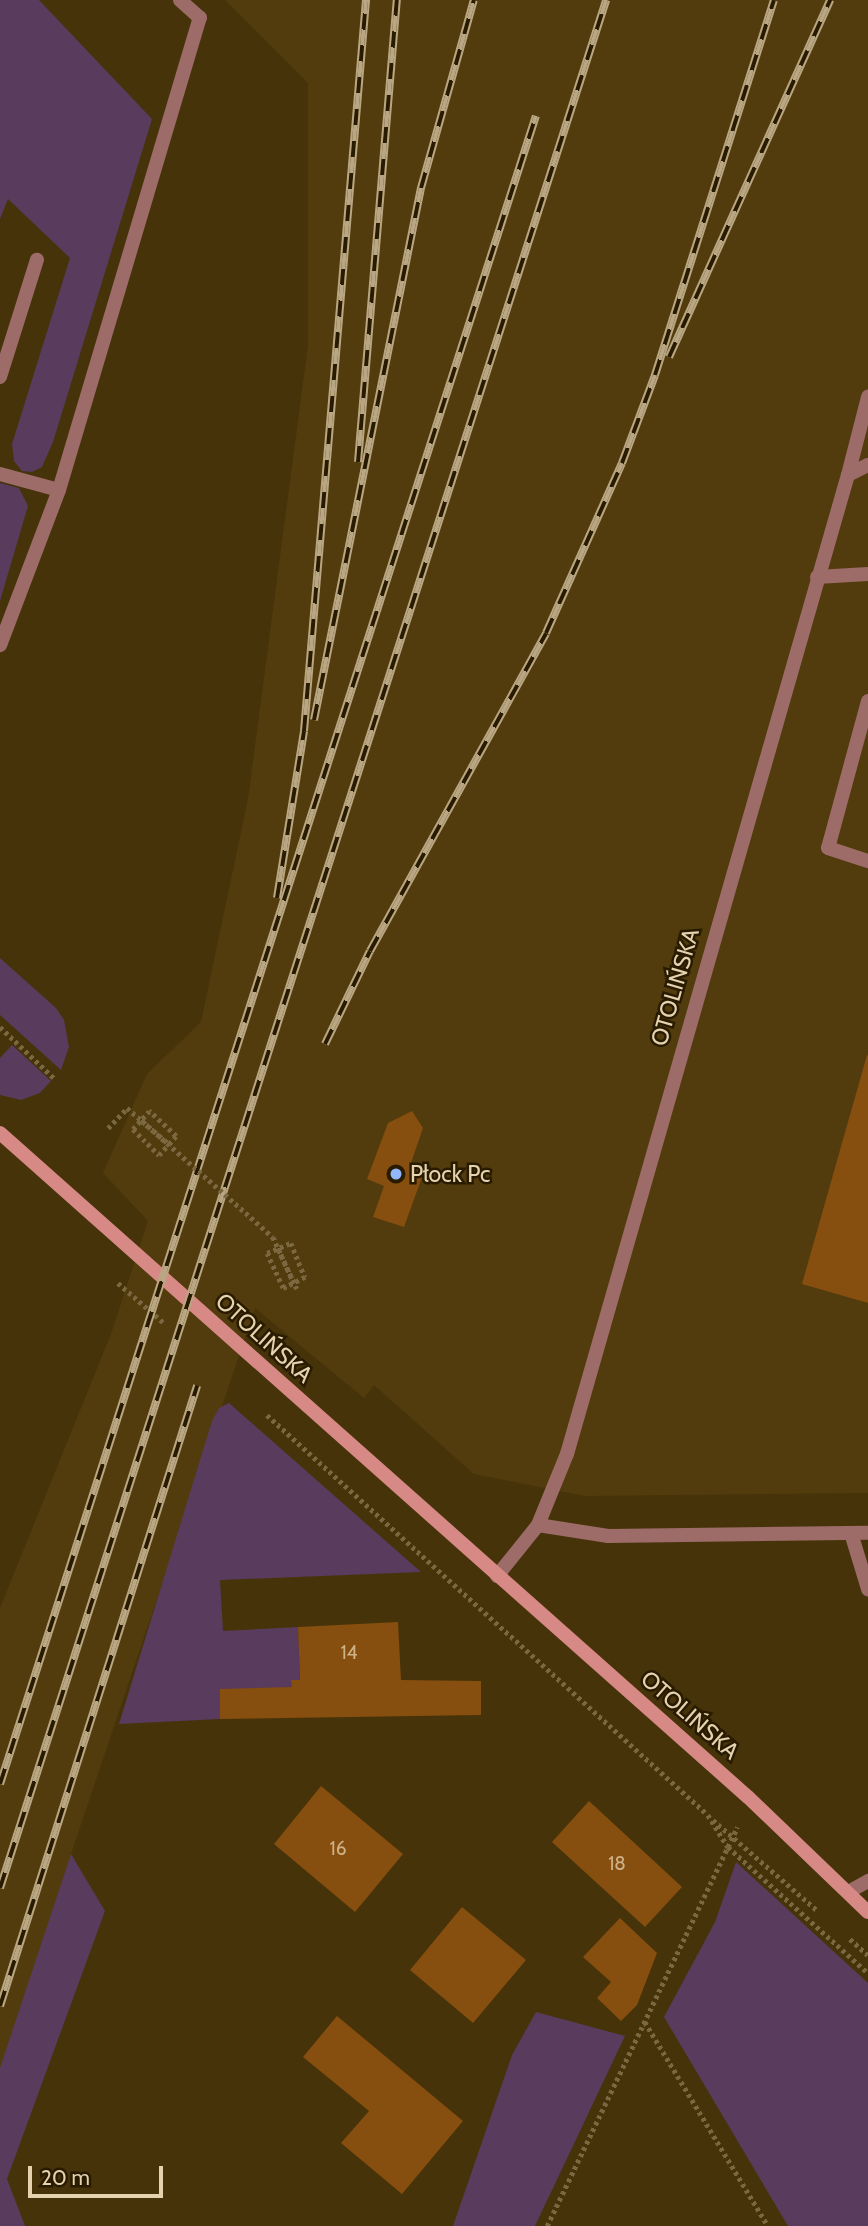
<!DOCTYPE html>
<html>
<head>
<meta charset="utf-8">
<style>
	body { margin:0 }
	#map { position:relative; width:868px; height:2226px; overflow:hidden; background:#463309; font-family:Cabin,sans-serif }
	div>[style] { position:absolute }
	.built>* { inset:0; background:#523c0d }
	.green>* { inset:0; background:#583b5d }
	.building>* { inset:0; background:#864e0f }
	.path>* { height:4.5px; margin-top:-2.25px; transform-origin:0; background:repeating-linear-gradient(90deg,#7b6841 0 3.5px,transparent 0 7px) }
	.service>* { height:14px; margin:-7px; padding:0 7px; transform-origin:7px; border-radius:7px; background:#9d6c69 }
	.minor>* { height:14px; margin:-7px; padding:0 7px; transform-origin:7px; border-radius:7px; background:#9d6c69 }
	.secondary>* { height:14px; margin:-7px; padding:0 7px; transform-origin:7px; border-radius:7px; background:#d78985 }
	.rail>* { height:8px; margin-top:-4px; transform-origin:0; background:repeating-linear-gradient(90deg,#291b00 0 16px,#b9a682 0 32px); box-sizing:border-box; border-block:2px solid #b9a682 }
	.path-bridge>* { height:4.5px; margin-top:-2.25px; transform-origin:0; background:repeating-linear-gradient(90deg,#7b6841 0 3.5px,transparent 0 7px) }
	.dots>* { width:19px; height:19px; translate:-50% -50%; box-sizing:border-box; border:4px solid #291b00; border-radius:50% }
	span { translate:-50% -50%; white-space:nowrap; text-align:center; line-height:1.15; -webkit-text-stroke:5px #291b00; paint-order:stroke }
	.number-label { font-size:19px; color:#cdb187 }
	.number-label span { -webkit-text-stroke-width:0 }
	.street-label { font-size:23px; color:#e5d2af }
	.poi-label { font-size:23px; color:#e5d2af }
	.left { translate:0 -50%; text-align:left }
	.scale { position:absolute; left:28px; top:2166px; width:135px; height:32px; box-sizing:border-box; border:4px solid #e5d2af; border-top:0; padding-left:9px; font-size:21px; line-height:24px; white-space:nowrap; color:#e5d2af; -webkit-text-stroke:5px #291b00; paint-order:stroke }
</style>
</head>
<body>
<div id="map">
	<div class="built">
		<div style="clip-path:polygon(225px 0,868px 0,868px 1493px,585px 1496px,474px 1474px,374px 1385px,364px 1398px,255px 1308px,71px 1854px,0 2085px,0 1608px,111px 1334px,148px 1221px,103px 1173px,147px 1074px,201px 1022px,248px 799px,308px 345px,308px 83px)"></div>
	</div>
	<div class="green">
		<div style="clip-path:polygon(0 0,39px 0,152px 119px,53px 442px,42px 467px,32px 472px,22px 471px,14px 461px,12px 444px,70px 258px,8px 199px,0 219px)"></div>
		<div style="clip-path:polygon(0 483px,19px 488px,28px 506px,0 601px)"></div>
		<div style="clip-path:polygon(0 958px,56px 1008px,64px 1020px,69px 1047px,61px 1070px,0 1015px)"></div>
		<div style="clip-path:polygon(12px 1045px,51px 1081px,40px 1093px,21px 1100px,0 1095px,0 1058px)"></div>
		<div style="clip-path:polygon(229px 1403px,421px 1572px,220px 1580px,223px 1631px,298px 1627px,300px 1680px,292px 1680px,292px 1687px,220px 1719px,119px 1724px,212px 1421px,219px 1408px)"></div>
		<div style="clip-path:polygon(71px 1854px,105px 1911px,7px 2179px,25px 2226px,0 2226px,0 2068px)"></div>
		<div style="clip-path:polygon(736px 1862px,868px 1983px,868px 2226px,788px 2226px,664px 2017px,715px 1922px)"></div>
		<div style="clip-path:polygon(536px 2012px,625px 2036px,535px 2226px,453px 2226px,512px 2055px)"></div>
	</div>
	<div class="building">
		<div style="clip-path:polygon(867px 1055px,868px 1056px,868px 1303px,802px 1284px)"></div>
		<div style="clip-path:polygon(412px 1111px,423px 1128px,411px 1163px,425px 1169px,404px 1227px,373px 1217px,384px 1186px,367px 1179px,388px 1123px)"></div>
		<div style="clip-path:polygon(398px 1622px,401px 1680px,481px 1681px,481px 1715px,220px 1719px,220px 1689px,292px 1687px,291px 1680px,300px 1680px,298px 1627px)"></div>
		<div style="clip-path:polygon(321px 1786px,403px 1854px,355px 1912px,274px 1844px)"></div>
		<div style="clip-path:polygon(589px 1801px,682px 1887px,645px 1927px,552px 1842px)"></div>
		<div style="clip-path:polygon(462px 1907px,526px 1960px,473px 2023px,410px 1970px)"></div>
		<div style="clip-path:polygon(620px 1918px,657px 1953px,637px 2005px,621px 2021px,597px 1998px,611px 1982px,583px 1957px)"></div>
		<div style="clip-path:polygon(337px 2016px,463px 2121px,402px 2194px,341px 2143px,369px 2111px,303px 2057px)"></div>
	</div>
	<div class="path">
		<div style="left:0;top:1027px;width:74px;rotate:43.4deg"></div>
		<div style="left:108px;top:1128px;width:28px;rotate:-46deg"></div>
		<div style="left:127px;top:1108px;width:55px;rotate:40.6deg"></div>
		<div style="left:133px;top:1129px;width:37px;rotate:45deg"></div>
		<div style="left:159px;top:1155px;width:15px;rotate:-48deg"></div>
		<div style="left:169px;top:1144px;width:11px;rotate:-49deg"></div>
		<div style="left:176px;top:1136px;width:37px;rotate:-137deg"></div>
		<div style="left:278px;top:1248px;width:45px;rotate:65.1deg"></div>
		<div style="left:118px;top:1283px;width:61px;rotate:41deg"></div>
		<div style="left:283px;top:1288px;width:38px;rotate:-115deg"></div>
		<div style="left:267px;top:1253px;width:26px;rotate:-23deg"></div>
		<div style="left:291px;top:1243px;width:37px;rotate:68deg"></div>
		<div style="left:267px;top:1415px;width:595px;rotate:42.21deg"></div>
		<div style="left:708px;top:1815px;width:38px;rotate:58deg"></div>
		<div style="left:728px;top:1847px;width:188px;rotate:42deg"></div>
		<div style="left:713px;top:1820px;width:138px;rotate:40.9deg"></div>
		<div style="left:850px;top:1939px;width:24px;rotate:42deg"></div>
		<div style="left:645px;top:2022px;width:238px;rotate:58.9deg"></div>
		<div style="left:547px;top:2226px;width:442px;rotate:-64.5deg"></div>
	</div>
	<div class="service">
		<div style="left:0;top:377px;width:123px;rotate:-72.5deg"></div>
		<div style="left:0;top:474px;width:61px;rotate:15.2deg"></div>
		<div style="left:59px;top:490px;width:166px;rotate:110.8deg"></div>
		<div style="left:848px;top:475px;width:81px;rotate:-75.6deg"></div>
		<div style="left:848px;top:475px;width:22px;rotate:-27deg"></div>
		<div style="left:59px;top:490px;width:493px;rotate:-73.4deg"></div>
		<div style="left:200px;top:18px;width:27px;rotate:-138deg"></div>
		<div style="left:817px;top:577px;width:51px;rotate:-3.4deg"></div>
		<div style="left:868px;top:701px;width:152px;rotate:105.2deg"></div>
		<div style="left:828px;top:848px;width:42px;rotate:18deg"></div>
		<div style="left:851px;top:1533px;width:59px;rotate:73.1deg"></div>
	</div>
	<div class="minor">
		<div style="left:538px;top:1525px;width:71px;rotate:8.9deg"></div>
		<div style="left:608px;top:1536px;width:260px;rotate:-0.7deg"></div>
		<div style="left:497px;top:1576px;width:65px;rotate:-51.2deg"></div>
		<div style="left:538px;top:1525px;width:77px;rotate:-67.8deg"></div>
		<div style="left:567px;top:1454px;width:1019px;rotate:-73.99deg"></div>
		<div style="left:850px;top:1891px;width:21px;rotate:-29deg"></div>
	</div>
	<div class="secondary">
		<div style="left:0;top:1133px;width:1000px;rotate:41.6deg"></div>
		<div style="left:748px;top:1797px;width:166px;rotate:43.8deg"></div>
	</div>
	<div class="rail">
		<div style="left:669px;top:357px;width:392px;rotate:-65.7deg"></div>
		<div style="left:358px;top:462px;width:464px;rotate:-85.2deg"></div>
		<div style="left:314px;top:720px;width:543px;rotate:-78.63deg"></div>
		<div style="left:421px;top:188px;width:195px;rotate:-74.3deg"></div>
		<div style="left:277px;top:898px;width:169px;rotate:-80.8deg"></div>
		<div style="left:304px;top:731px;width:734px;rotate:-85.15deg"></div>
		<div style="left:325px;top:1044px;width:103px;rotate:-64.2deg"></div>
		<div style="left:370px;top:951px;width:363px;rotate:-61deg"></div>
		<div style="left:546px;top:633px;width:186px;rotate:-65.9deg"></div>
		<div style="left:622px;top:463px;width:94px;rotate:-69.4deg"></div>
		<div style="left:655px;top:375px;width:393px;rotate:-72.4deg"></div>
		<div style="left:0;top:1784px;width:1752px;rotate:-72.19deg"></div>
		<div style="left:0;top:1888px;width:1983px;rotate:-72.2deg"></div>
		<div style="left:0;top:2006px;width:651px;rotate:-72.37deg"></div>
	</div>
	<div class="path-bridge">
		<div style="left:141px;top:1120px;width:176px;rotate:41.6deg"></div>
		<div style="left:273px;top:1237px;width:51px;rotate:65.5deg"></div>
		<div style="left:133px;top:1129px;width:24px;rotate:-48deg"></div>
		<div style="left:283px;top:1288px;width:25px;rotate:-27deg"></div>
	</div>
	<div class="dots">
		<div style="left:396px;top:1174px;background:#92b7fd"></div>
	</div>
	<div class="number-label">
		<span style="left:349px;top:1653px">14</span>
		<span style="left:338px;top:1849px">16</span>
		<span style="left:617px;top:1864px">18</span>
	</div>
	<div class="street-label">
		<span style="left:675px;top:987px;rotate:-74deg">OTOLIŃSKA</span>
		<span style="left:264px;top:1338px;rotate:42deg">OTOLIŃSKA</span>
		<span style="left:690px;top:1715px;rotate:41deg">OTOLIŃSKA</span>
	</div>
	<div class="poi-label">
		<span class="left" style="left:410px;top:1174px">Płock Pc</span>
	</div>
	<div class="scale">20 m</div>
</div>
</body>
</html>
